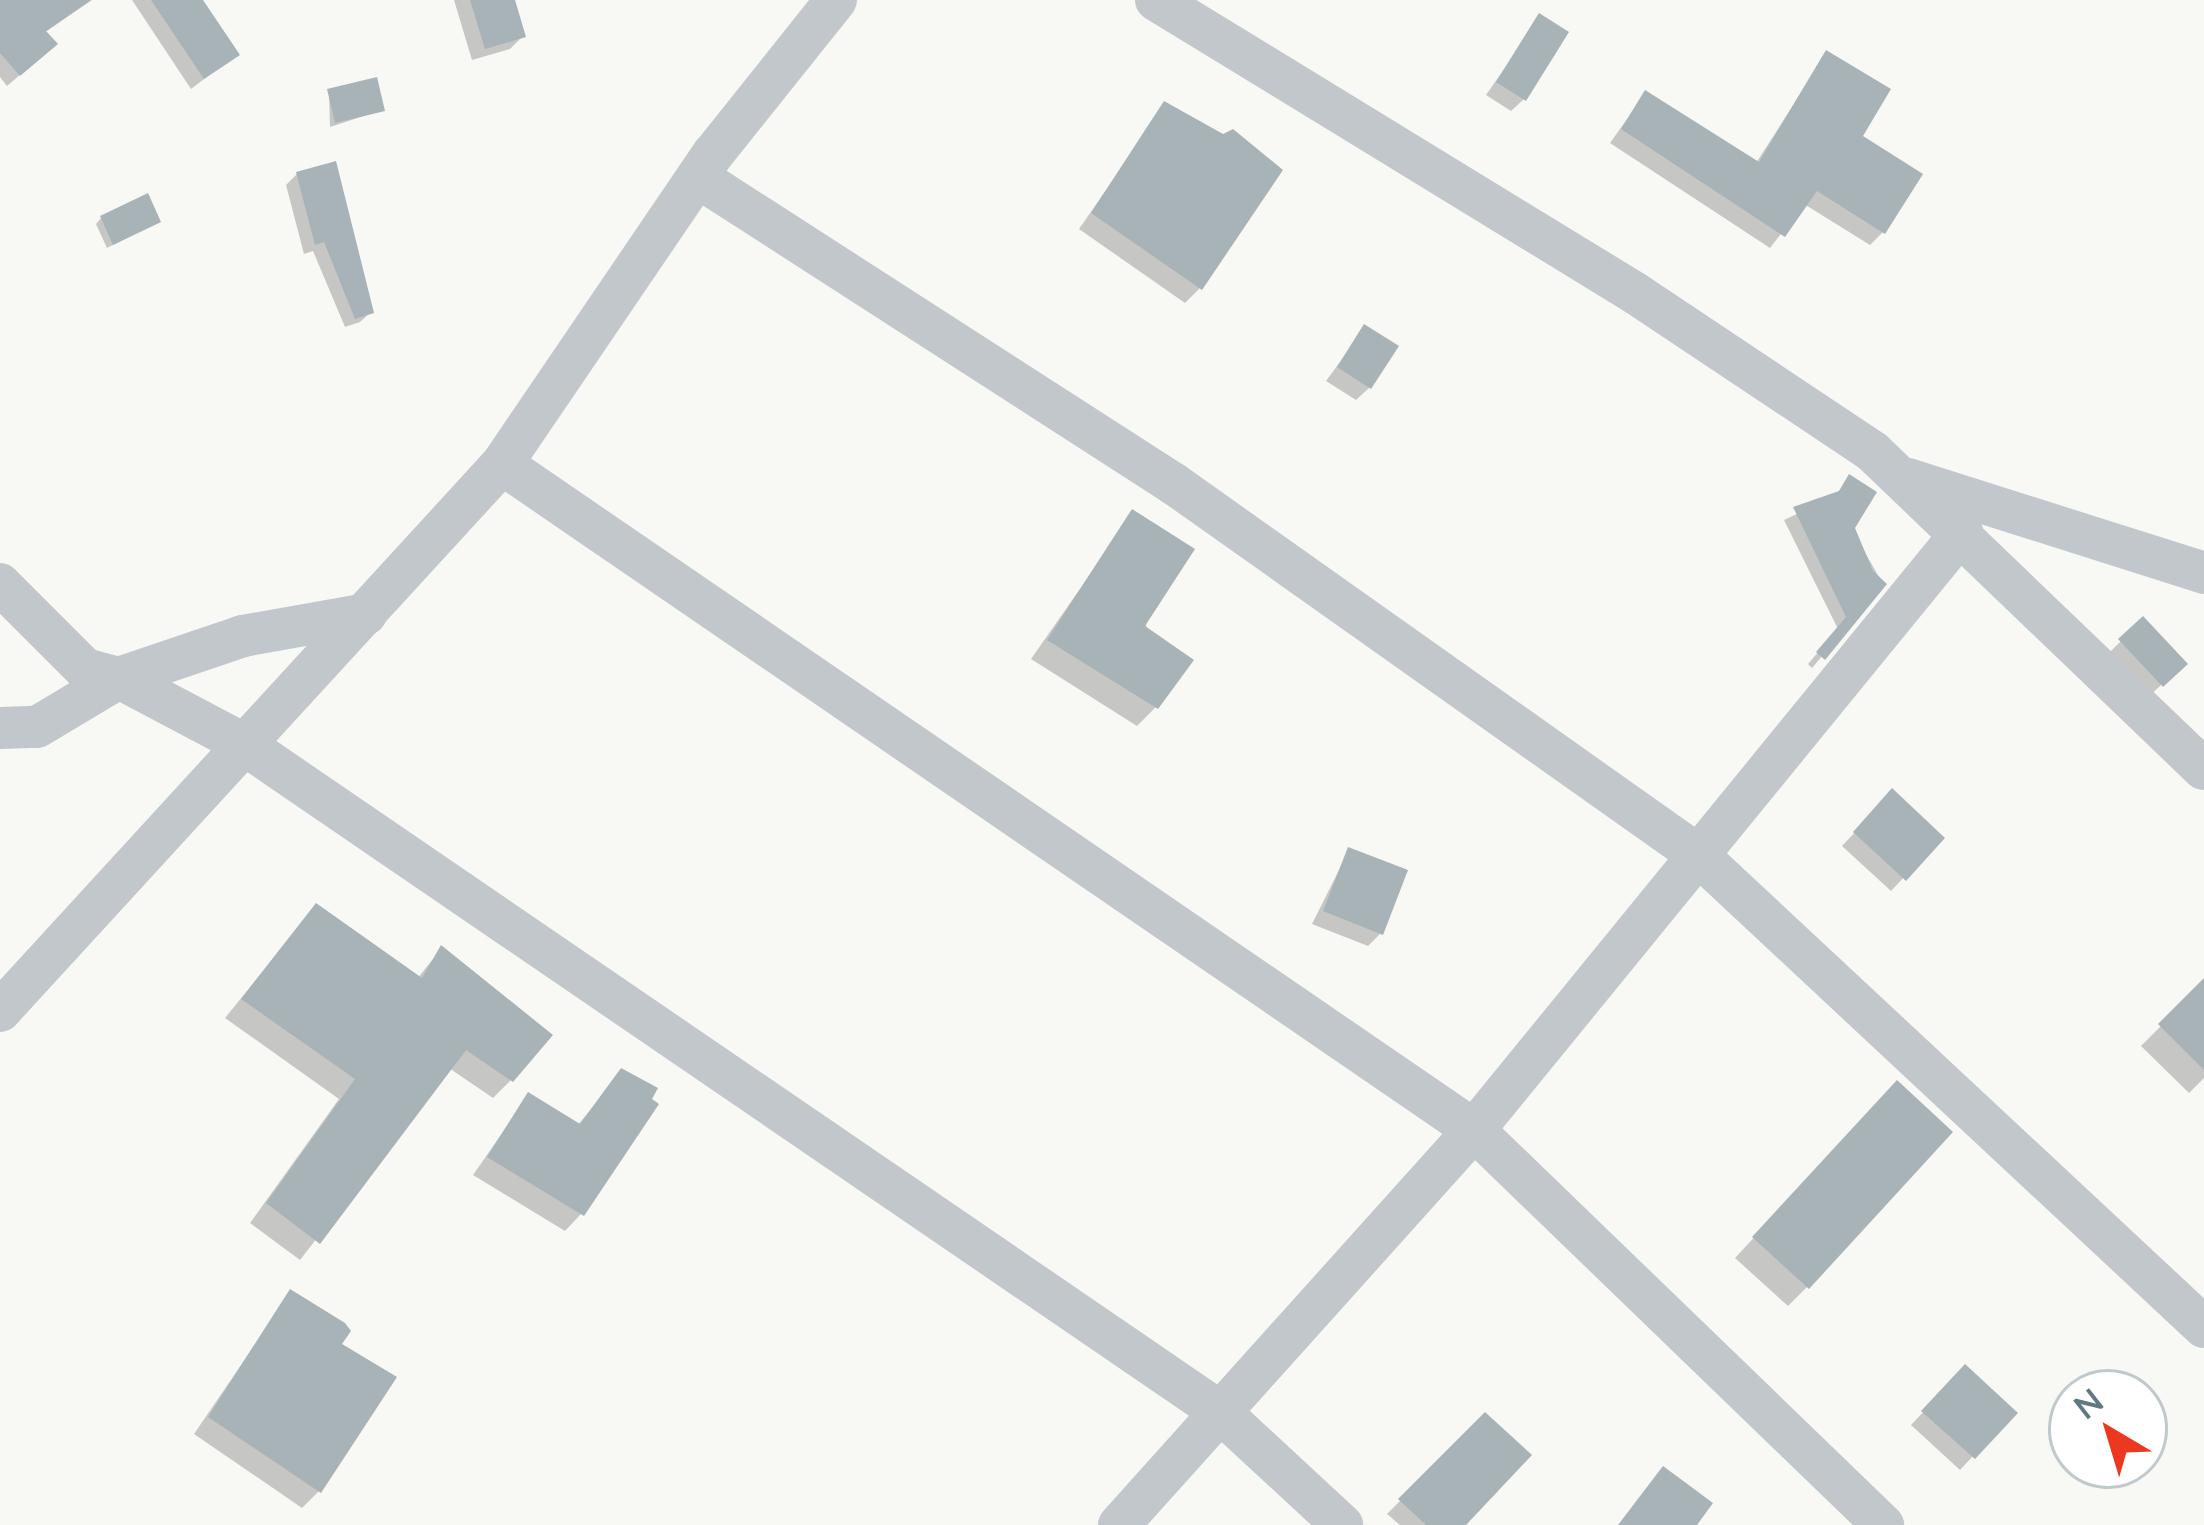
<!DOCTYPE html>
<html>
<head>
<meta charset="utf-8">
<style>
	body { margin:0 }
	#map { position:relative; width:2204px; height:1525px; overflow:hidden; background:#f8f8f5; font-family:Lato,sans-serif }
	div>[style] { position:absolute }
	.shadow>* { inset:0; background:#0003 }
	.building>* { inset:0; background:#a7b3b7 }
	.street>* { height:42px; margin:-21px; padding:0 21px; transform-origin:21px; border-radius:21px; background:#c1c7ca }
	span { translate:-50% -50%; white-space:nowrap; text-align:center; line-height:1.15; -webkit-text-stroke:12px #fff; paint-order:stroke }
	.north { position:absolute; left:2048px; top:1369px; width:120px; height:120px; box-sizing:border-box; background:#fff; border:3px solid #c0c9cd; border-radius:50%; rotate:322deg; font-size:33px; font-weight:700; line-height:48px; text-align:center; color:#617782 }
	.north::after { content:''; display:block; margin:auto; width:42px; height:54px; background:#ed3820; clip-path:polygon(50% 0,100% 100%,50% 72%,0 100%) }
</style>
</head>
<body>
<div id="map">
	<div class="shadow">
		<div style="clip-path:polygon(0 0,92px 0,44px 33px,42px 56px,7px 86px,0 77px)"></div>
		<div style="clip-path:polygon(132px 0,199px 0,236px 55px,191px 89px)"></div>
		<div style="clip-path:polygon(454px 0,512px 0,523px 36px,510px 49px,472px 60px)"></div>
		<div style="clip-path:polygon(1540px 17px,1524px 99px,1511px 111px,1486px 95px)"></div>
		<div style="clip-path:polygon(1826px 54px,1883px 232px,1870px 245px,1804px 204px,1770px 248px,1610px 143px,1645px 94px,1756px 163px)"></div>
		<div style="clip-path:polygon(329px 92px,382px 110px,330px 127px)"></div>
		<div style="clip-path:polygon(1165px 105px,1200px 288px,1185px 303px,1079px 229px)"></div>
		<div style="clip-path:polygon(297px 174px,371px 312px,360px 322px,345px 327px,313px 251px,304px 254px,286px 185px)"></div>
		<div style="clip-path:polygon(101px 218px,158px 222px,107px 248px,96px 224px)"></div>
		<div style="clip-path:polygon(1365px 328px,1369px 388px,1356px 400px,1326px 381px)"></div>
		<div style="clip-path:polygon(1850px 478px,1851px 528px,1883px 584px,1812px 668px,1808px 664px,1838px 629px,1784px 520px,1835px 496px)"></div>
		<div style="clip-path:polygon(1133px 513px,1156px 707px,1137px 726px,1031px 659px)"></div>
		<div style="clip-path:polygon(2142px 620px,2184px 664px,2148px 697px,2108px 654px)"></div>
		<div style="clip-path:polygon(1892px 793px,1941px 838px,1891px 891px,1842px 846px)"></div>
		<div style="clip-path:polygon(1349px 850px,1380px 934px,1368px 946px,1312px 924px)"></div>
		<div style="clip-path:polygon(316px 906px,417px 979px,441px 949px,511px 1080px,493px 1098px,449px 1068px,300px 1260px,250px 1223px,339px 1099px,225px 1018px)"></div>
		<div style="clip-path:polygon(2204px 983px,2204px 1078px,2189px 1093px,2141px 1046px)"></div>
		<div style="clip-path:polygon(622px 1072px,581px 1214px,565px 1231px,473px 1175px,528px 1096px,577px 1126px)"></div>
		<div style="clip-path:polygon(1878px 1104px,1807px 1287px,1788px 1306px,1735px 1258px)"></div>
		<div style="clip-path:polygon(290px 1293px,338px 1345px,319px 1491px,302px 1508px,194px 1434px)"></div>
		<div style="clip-path:polygon(1965px 1368px,2013px 1413px,1960px 1470px,1911px 1425px)"></div>
		<div style="clip-path:polygon(1485px 1416px,1463px 1525px,1400px 1525px,1387px 1514px)"></div>
	</div>
	<div class="building">
		<div style="clip-path:polygon(0 0,91px 0,46px 31px,58px 44px,20px 76px,0 53px)"></div>
		<div style="clip-path:polygon(151px 0,203px 0,240px 55px,204px 79px)"></div>
		<div style="clip-path:polygon(470px 0,515px 0,526px 37px,485px 49px)"></div>
		<div style="clip-path:polygon(1539px 13px,1569px 32px,1526px 101px,1496px 82px)"></div>
		<div style="clip-path:polygon(1826px 50px,1891px 89px,1863px 136px,1923px 174px,1885px 234px,1817px 191px,1785px 237px,1621px 129px,1645px 90px,1759px 162px)"></div>
		<div style="clip-path:polygon(377px 77px,385px 111px,335px 123px,327px 89px)"></div>
		<div style="clip-path:polygon(1164px 101px,1223px 134px,1233px 129px,1283px 170px,1202px 290px,1091px 213px)"></div>
		<div style="clip-path:polygon(336px 161px,374px 313px,355px 319px,324px 242px,315px 245px,296px 172px)"></div>
		<div style="clip-path:polygon(148px 193px,161px 222px,113px 245px,100px 216px)"></div>
		<div style="clip-path:polygon(1364px 324px,1399px 346px,1371px 389px,1337px 367px)"></div>
		<div style="clip-path:polygon(1849px 474px,1877px 492px,1855px 528px,1873px 571px,1887px 584px,1825px 660px,1816px 652px,1846px 617px,1793px 507px,1839px 491px)"></div>
		<div style="clip-path:polygon(1132px 509px,1195px 549px,1145px 626px,1194px 660px,1158px 709px,1047px 640px)"></div>
		<div style="clip-path:polygon(2143px 616px,2188px 664px,2163px 687px,2118px 639px)"></div>
		<div style="clip-path:polygon(1892px 788px,1945px 838px,1906px 881px,1853px 832px)"></div>
		<div style="clip-path:polygon(1348px 847px,1408px 870px,1383px 935px,1323px 911px)"></div>
		<div style="clip-path:polygon(316px 903px,422px 978px,441px 945px,553px 1035px,513px 1082px,466px 1050px,320px 1244px,266px 1203px,355px 1079px,241px 999px)"></div>
		<div style="clip-path:polygon(2204px 978px,2204px 1070px,2158px 1024px)"></div>
		<div style="clip-path:polygon(621px 1068px,658px 1088px,652px 1099px,659px 1104px,584px 1216px,487px 1157px,528px 1092px,580px 1124px)"></div>
		<div style="clip-path:polygon(1897px 1080px,1953px 1132px,1809px 1289px,1752px 1237px)"></div>
		<div style="clip-path:polygon(290px 1289px,345px 1323px,351px 1331px,342px 1344px,397px 1377px,321px 1493px,208px 1417px)"></div>
		<div style="clip-path:polygon(1965px 1364px,2018px 1413px,1975px 1459px,1921px 1411px)"></div>
		<div style="clip-path:polygon(1485px 1412px,1532px 1455px,1466px 1525px,1426px 1525px,1398px 1499px)"></div>
		<div style="clip-path:polygon(1663px 1466px,1713px 1503px,1697px 1525px,1618px 1525px)"></div>
	</div>
	<div class="street">
		<div style="left:1156px;top:0;width:562px;rotate:31.45deg"></div>
		<div style="left:1635px;top:293px;width:286px;rotate:33.7deg"></div>
		<div style="left:1873px;top:452px;width:458px;rotate:43.8deg"></div>
		<div style="left:699px;top:178px;width:565px;rotate:32.79deg"></div>
		<div style="left:1174px;top:484px;width:642px;rotate:35.3deg"></div>
		<div style="left:1698px;top:855px;width:692px;rotate:43.01deg"></div>
		<div style="left:502px;top:464px;width:1178px;rotate:34.42deg"></div>
		<div style="left:1474px;top:1130px;width:569px;rotate:44deg"></div>
		<div style="left:1908px;top:479px;width:311px;rotate:17.6deg"></div>
		<div style="left:0;top:584px;width:120px;rotate:45deg"></div>
		<div style="left:85px;top:669px;width:35px;rotate:15deg"></div>
		<div style="left:119px;top:678px;width:139px;rotate:27.9deg"></div>
		<div style="left:242px;top:743px;width:1184px;rotate:34.36deg"></div>
		<div style="left:1219px;top:1411px;width:168px;rotate:42.8deg"></div>
		<div style="left:0;top:728px;width:37px;rotate:-2deg"></div>
		<div style="left:37px;top:727px;width:96px;rotate:-30.9deg"></div>
		<div style="left:119px;top:678px;width:131px;rotate:-18.7deg"></div>
		<div style="left:243px;top:636px;width:125px;rotate:-10.1deg"></div>
		<div style="left:0;top:1011px;width:742px;rotate:-47.46deg"></div>
		<div style="left:502px;top:464px;width:375px;rotate:-55.8deg"></div>
		<div style="left:713px;top:154px;width:197px;rotate:-51.4deg"></div>
		<div style="left:1119px;top:1525px;width:531px;rotate:-48.05deg"></div>
		<div style="left:1474px;top:1130px;width:772px;rotate:-50.78deg"></div>
	</div>
	<div class="north">N</div>
</div>
</body>
</html>
